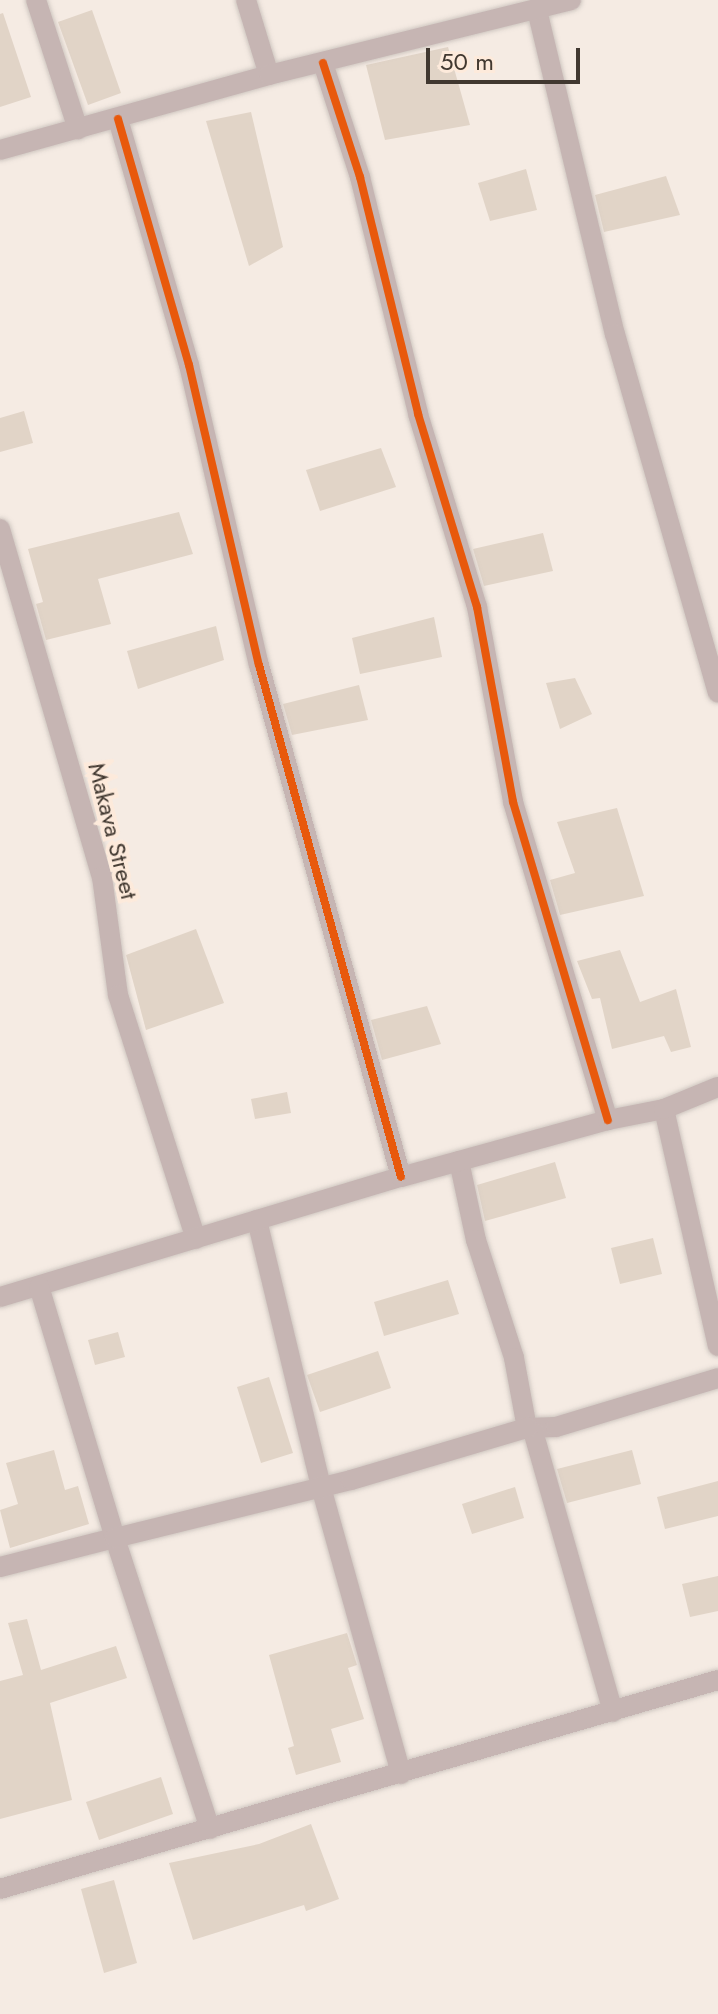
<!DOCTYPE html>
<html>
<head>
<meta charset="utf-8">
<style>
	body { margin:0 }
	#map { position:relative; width:718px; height:2014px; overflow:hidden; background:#f5ebe3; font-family:Jost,sans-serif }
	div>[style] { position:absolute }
	.building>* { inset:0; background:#e1d4c7 }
	.roads { filter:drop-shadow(0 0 2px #cfc7c1) drop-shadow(0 0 2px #cfc7c1) }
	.minor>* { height:20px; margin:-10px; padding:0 10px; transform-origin:10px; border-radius:10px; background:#c6b5b3 }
	.cycleway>* { height:8px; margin:-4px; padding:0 4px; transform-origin:4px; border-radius:4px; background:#e8590c }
	span { translate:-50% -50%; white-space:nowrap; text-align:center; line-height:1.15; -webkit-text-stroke:8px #fdeadb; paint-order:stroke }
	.street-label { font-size:24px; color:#413830 }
	.scale { position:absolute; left:426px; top:48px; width:154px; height:36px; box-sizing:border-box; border:4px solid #413830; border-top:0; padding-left:10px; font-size:24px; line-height:28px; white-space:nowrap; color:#413830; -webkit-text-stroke:6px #fdeadb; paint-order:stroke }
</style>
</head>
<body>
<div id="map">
	<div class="building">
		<div style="clip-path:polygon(92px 10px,121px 93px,88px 105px,58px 22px)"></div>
		<div style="clip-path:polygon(3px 13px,31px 97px,0 107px,0 14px)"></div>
		<div style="clip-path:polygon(448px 47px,470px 125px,385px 140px,366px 65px)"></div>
		<div style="clip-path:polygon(251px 112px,283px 247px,249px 266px,206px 121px)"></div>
		<div style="clip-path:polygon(526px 169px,537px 210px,490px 221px,478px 183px)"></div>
		<div style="clip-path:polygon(666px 176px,680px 215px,604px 232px,595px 195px)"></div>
		<div style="clip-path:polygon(24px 411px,33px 443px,0 452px,0 418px)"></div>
		<div style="clip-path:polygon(381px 448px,396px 487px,320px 511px,306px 470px)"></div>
		<div style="clip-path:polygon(179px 512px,193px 554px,98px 579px,111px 624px,46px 640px,36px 604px,43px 602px,28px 549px)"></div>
		<div style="clip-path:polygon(543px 533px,553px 571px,484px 586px,473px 549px)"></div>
		<div style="clip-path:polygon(434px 617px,442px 657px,360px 674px,352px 638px)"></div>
		<div style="clip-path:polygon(216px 626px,224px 660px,138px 689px,127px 651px)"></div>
		<div style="clip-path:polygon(575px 678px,592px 714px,560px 729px,546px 683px)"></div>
		<div style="clip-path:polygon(359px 685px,368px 720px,292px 735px,283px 704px)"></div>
		<div style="clip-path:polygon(617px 808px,644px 896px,560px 915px,550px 880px,575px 873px,557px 822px)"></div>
		<div style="clip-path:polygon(196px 929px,224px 1003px,146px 1030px,126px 955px)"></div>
		<div style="clip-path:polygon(620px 950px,640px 1002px,676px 989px,691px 1047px,671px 1052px,664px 1036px,612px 1049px,600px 998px,592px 999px,577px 961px)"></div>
		<div style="clip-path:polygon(427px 1006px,441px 1044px,382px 1060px,371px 1020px)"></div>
		<div style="clip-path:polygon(287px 1092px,291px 1113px,255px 1119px,251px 1099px)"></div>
		<div style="clip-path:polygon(555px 1162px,566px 1198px,485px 1221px,477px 1185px)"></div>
		<div style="clip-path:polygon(653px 1238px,662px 1274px,620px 1284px,611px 1248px)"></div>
		<div style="clip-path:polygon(448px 1280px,459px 1314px,384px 1336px,374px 1302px)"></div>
		<div style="clip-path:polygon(118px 1332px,125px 1357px,95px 1365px,88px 1340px)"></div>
		<div style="clip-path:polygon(378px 1351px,391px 1388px,320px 1412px,307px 1375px)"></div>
		<div style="clip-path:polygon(269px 1377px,293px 1453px,261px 1463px,237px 1387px)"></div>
		<div style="clip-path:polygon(54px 1450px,65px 1490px,78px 1486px,89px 1524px,10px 1548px,0 1510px,18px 1504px,6px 1463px)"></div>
		<div style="clip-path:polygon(632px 1450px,641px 1484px,567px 1503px,557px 1469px)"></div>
		<div style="clip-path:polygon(718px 1481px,718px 1516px,665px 1529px,657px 1497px)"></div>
		<div style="clip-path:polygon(515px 1487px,524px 1518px,472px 1534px,462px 1504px)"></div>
		<div style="clip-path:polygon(718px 1576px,718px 1611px,690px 1617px,682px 1584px)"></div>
		<div style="clip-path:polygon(27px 1619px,41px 1670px,116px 1646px,127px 1678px,50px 1703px,72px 1800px,0 1819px,0 1681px,23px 1675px,8px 1623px)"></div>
		<div style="clip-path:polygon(347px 1633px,357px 1665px,348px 1668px,364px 1719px,331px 1729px,341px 1762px,296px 1775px,288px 1748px,294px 1746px,269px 1655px)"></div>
		<div style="clip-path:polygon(161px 1777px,173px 1814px,99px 1840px,86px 1802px)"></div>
		<div style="clip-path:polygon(311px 1824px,339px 1899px,306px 1911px,304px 1905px,193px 1940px,169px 1863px,259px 1844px)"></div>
		<div style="clip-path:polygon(114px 1880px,137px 1963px,104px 1973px,81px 1889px)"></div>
	</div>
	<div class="roads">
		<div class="minor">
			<div style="left:36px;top:0;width:136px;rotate:72deg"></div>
			<div style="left:246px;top:0;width:78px;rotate:73deg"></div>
			<div style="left:537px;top:10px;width:333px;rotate:76.5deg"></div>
			<div style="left:615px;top:334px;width:373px;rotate:74deg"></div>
			<div style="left:323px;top:63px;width:120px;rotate:72deg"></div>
			<div style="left:360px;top:177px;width:244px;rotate:76.2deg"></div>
			<div style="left:418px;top:414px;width:202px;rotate:73deg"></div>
			<div style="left:477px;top:607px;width:198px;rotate:79.5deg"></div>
			<div style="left:513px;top:802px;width:332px;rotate:73.4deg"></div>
			<div style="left:118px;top:119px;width:256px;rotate:73.9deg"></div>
			<div style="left:189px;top:365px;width:308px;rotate:76.9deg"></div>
			<div style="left:259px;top:665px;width:531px;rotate:74.5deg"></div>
			<div style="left:0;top:150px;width:279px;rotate:-15.6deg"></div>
			<div style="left:269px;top:75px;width:311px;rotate:-13.9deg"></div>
			<div style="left:0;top:529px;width:363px;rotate:73.7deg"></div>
			<div style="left:102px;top:877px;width:119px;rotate:82.3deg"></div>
			<div style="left:118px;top:995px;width:256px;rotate:72.3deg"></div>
			<div style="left:664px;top:1109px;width:243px;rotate:77.2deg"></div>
			<div style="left:459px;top:1161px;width:81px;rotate:77.9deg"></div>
			<div style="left:476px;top:1240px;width:124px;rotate:72.1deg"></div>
			<div style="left:514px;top:1358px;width:71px;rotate:79.5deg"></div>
			<div style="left:527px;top:1428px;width:29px;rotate:-2deg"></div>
			<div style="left:556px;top:1427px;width:169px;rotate:-16.8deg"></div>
			<div style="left:257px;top:1220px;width:275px;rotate:76.5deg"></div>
			<div style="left:321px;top:1487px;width:298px;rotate:74.4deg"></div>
			<div style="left:0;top:1297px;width:419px;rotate:-16.7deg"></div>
			<div style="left:401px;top:1177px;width:215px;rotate:-15.4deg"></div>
			<div style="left:608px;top:1120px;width:57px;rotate:-11.1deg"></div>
			<div style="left:664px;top:1109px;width:58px;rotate:-22.2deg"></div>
			<div style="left:533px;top:1431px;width:292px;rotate:74.1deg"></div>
			<div style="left:0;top:1567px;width:119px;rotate:-14.2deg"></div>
			<div style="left:115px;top:1538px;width:262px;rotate:-106.8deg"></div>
			<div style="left:210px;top:1829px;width:306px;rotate:-108.1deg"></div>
			<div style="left:115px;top:1538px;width:243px;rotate:-13.8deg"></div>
			<div style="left:351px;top:1480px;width:184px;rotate:-16.5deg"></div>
			<div style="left:0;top:1889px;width:748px;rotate:-16.23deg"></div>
		</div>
	</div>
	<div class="cycleway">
		<div style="left:323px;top:63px;width:120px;rotate:72deg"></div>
		<div style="left:360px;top:177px;width:244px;rotate:76.2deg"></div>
		<div style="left:418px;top:414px;width:202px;rotate:73deg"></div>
		<div style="left:477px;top:607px;width:198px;rotate:79.5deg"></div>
		<div style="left:513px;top:802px;width:332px;rotate:73.4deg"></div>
		<div style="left:118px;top:119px;width:256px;rotate:73.9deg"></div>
		<div style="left:189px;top:365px;width:308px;rotate:76.9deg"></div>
		<div style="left:259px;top:665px;width:531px;rotate:74.5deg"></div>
	</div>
	<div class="street-label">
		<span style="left:113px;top:831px;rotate:76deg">Makava Street</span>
	</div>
	<div class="scale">50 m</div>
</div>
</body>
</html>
